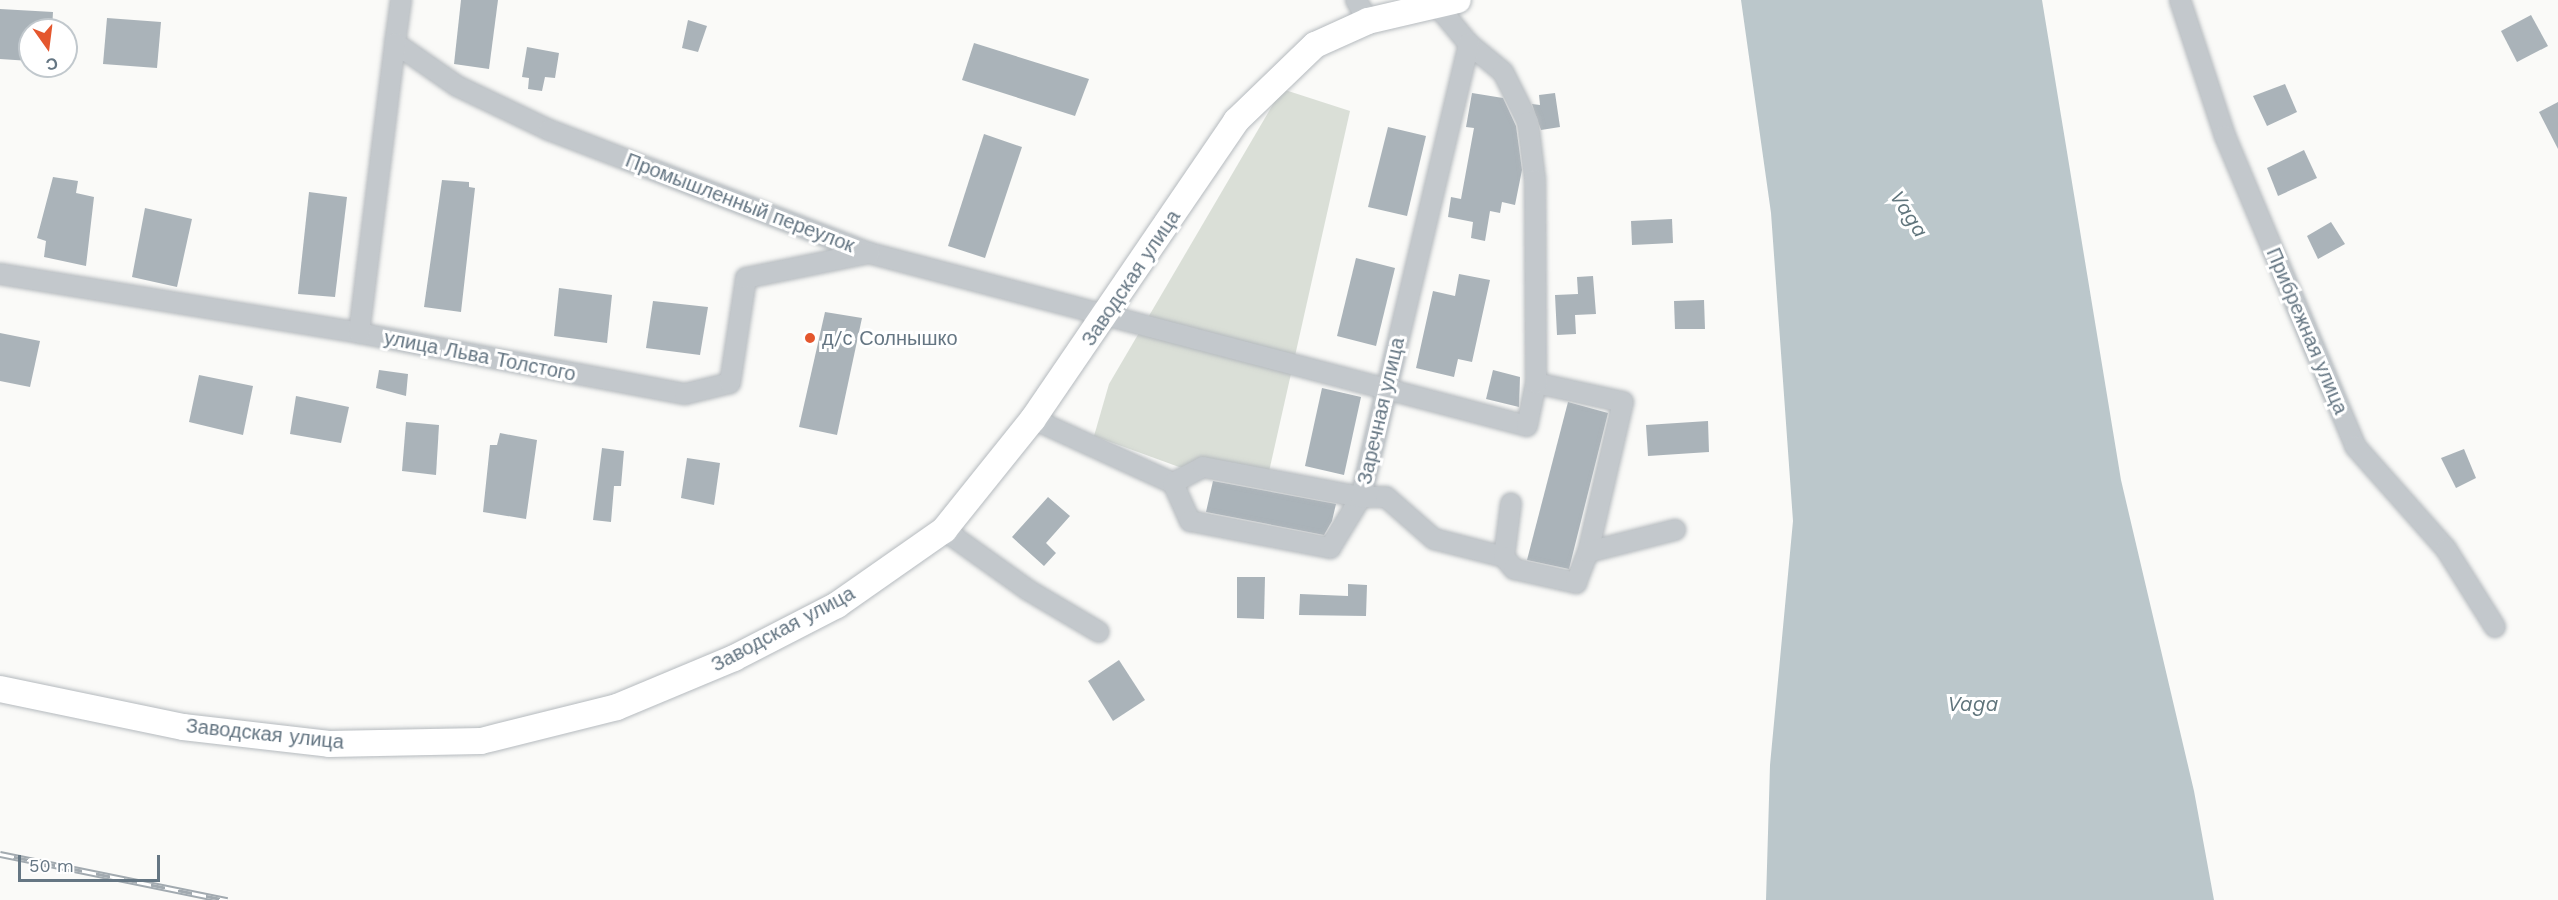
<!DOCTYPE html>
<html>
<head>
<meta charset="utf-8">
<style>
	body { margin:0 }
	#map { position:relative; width:2558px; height:900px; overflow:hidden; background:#fafaf8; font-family:"Work Sans",sans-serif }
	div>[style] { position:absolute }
	.green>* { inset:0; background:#dadfd7 }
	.water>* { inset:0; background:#bbc7cb }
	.building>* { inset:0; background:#aab3b9 }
	.roads { filter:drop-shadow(0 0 2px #b5babe) drop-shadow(0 0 2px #b5babe) }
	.minor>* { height:20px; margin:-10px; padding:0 10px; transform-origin:10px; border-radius:10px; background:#c3c8cc }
	.major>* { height:26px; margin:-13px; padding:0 13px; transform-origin:13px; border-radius:13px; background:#fff }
	.rail>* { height:7px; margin-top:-3.5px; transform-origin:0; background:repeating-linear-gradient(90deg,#fff 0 14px,#a2aab0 0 28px); box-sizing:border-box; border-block:2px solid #a2aab0 }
	.dots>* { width:16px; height:16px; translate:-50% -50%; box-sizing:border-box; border:3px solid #fff; border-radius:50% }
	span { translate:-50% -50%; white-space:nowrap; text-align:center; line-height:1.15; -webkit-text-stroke:6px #fff; paint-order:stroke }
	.street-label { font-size:20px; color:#657683 }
	.poi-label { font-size:20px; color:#657683 }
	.left { translate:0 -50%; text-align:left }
	.water-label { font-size:21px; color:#60757c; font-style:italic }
	.north { position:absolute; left:18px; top:18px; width:60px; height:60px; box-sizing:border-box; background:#fff; border:2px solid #c1c8cd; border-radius:50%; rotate:166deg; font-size:16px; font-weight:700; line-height:24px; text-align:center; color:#657683 }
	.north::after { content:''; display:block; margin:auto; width:21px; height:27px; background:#e4572e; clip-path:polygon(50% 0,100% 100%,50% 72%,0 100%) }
	.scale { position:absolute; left:18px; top:855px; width:142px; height:27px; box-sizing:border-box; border:3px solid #657683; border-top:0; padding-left:8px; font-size:18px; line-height:21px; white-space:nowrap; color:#657683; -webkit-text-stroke:4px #fff; paint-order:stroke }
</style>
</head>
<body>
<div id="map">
	<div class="green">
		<div style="clip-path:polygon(1282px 89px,1350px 111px,1266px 485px,1179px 467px,1094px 436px,1109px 384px)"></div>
	</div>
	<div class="water">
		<div style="clip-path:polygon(1741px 0,2042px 0,2121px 480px,2194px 791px,2214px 900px,1766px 900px,1770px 765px,1793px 521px,1771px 213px)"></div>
	</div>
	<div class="building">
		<div style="clip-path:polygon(461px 0,498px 0,489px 69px,454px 64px)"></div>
		<div style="clip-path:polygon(0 9px,53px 12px,52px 30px,30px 30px,30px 61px,0 59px)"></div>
		<div style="clip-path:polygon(2531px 15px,2548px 46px,2517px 62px,2501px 31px)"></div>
		<div style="clip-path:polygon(107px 18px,161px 22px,157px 68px,103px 64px)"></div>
		<div style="clip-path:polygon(688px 20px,707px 26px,698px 52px,682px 48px)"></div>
		<div style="clip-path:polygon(974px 43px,1089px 79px,1075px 116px,962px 80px)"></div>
		<div style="clip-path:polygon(527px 47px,559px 53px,555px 78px,545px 77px,542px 91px,528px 89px,529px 78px,522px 77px)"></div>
		<div style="clip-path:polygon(2285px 84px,2297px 112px,2267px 126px,2253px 96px)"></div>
		<div style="clip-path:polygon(1472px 93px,1503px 98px,1516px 126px,1522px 170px,1515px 205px,1502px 202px,1500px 213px,1490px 211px,1485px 241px,1471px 238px,1473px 222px,1448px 217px,1451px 197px,1461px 199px,1474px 128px,1466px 127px)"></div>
		<div style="clip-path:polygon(1555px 93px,1560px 127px,1541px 130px,1532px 104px,1540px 105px,1539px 95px)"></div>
		<div style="clip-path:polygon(2558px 102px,2558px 149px,2539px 112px)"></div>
		<div style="clip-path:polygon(1388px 127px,1426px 136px,1407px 216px,1368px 207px)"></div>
		<div style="clip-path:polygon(984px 134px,1022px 147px,985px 258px,948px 246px)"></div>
		<div style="clip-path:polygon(2304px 150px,2317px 178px,2278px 196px,2267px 168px)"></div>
		<div style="clip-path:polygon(53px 177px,78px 181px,76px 193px,94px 197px,86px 266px,44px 257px,46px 241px,37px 238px)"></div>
		<div style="clip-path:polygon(442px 180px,469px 182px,469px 187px,475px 188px,461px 312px,424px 307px)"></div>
		<div style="clip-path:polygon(309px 192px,347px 197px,335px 297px,298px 294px)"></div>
		<div style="clip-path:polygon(145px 208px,192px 219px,177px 287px,132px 277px)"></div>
		<div style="clip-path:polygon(1672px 219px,1673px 243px,1632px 245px,1631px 221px)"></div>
		<div style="clip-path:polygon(2331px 222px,2345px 244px,2318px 259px,2307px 236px)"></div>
		<div style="clip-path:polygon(1356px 258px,1395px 268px,1376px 346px,1337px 336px)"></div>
		<div style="clip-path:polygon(1459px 274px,1490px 280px,1472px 362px,1458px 359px,1454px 377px,1416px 368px,1433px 291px,1455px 296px)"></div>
		<div style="clip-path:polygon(1593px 276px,1596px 314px,1575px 315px,1576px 334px,1557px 335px,1555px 295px,1578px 294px,1577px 277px)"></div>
		<div style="clip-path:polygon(559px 288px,612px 295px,607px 343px,554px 336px)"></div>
		<div style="clip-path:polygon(1704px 300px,1705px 329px,1675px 329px,1674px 301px)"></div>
		<div style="clip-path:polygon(653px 301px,708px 307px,700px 355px,646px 348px)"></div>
		<div style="clip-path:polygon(825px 312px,862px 318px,837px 435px,799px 427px)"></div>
		<div style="clip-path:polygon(0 333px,40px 341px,30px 387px,0 381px)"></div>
		<div style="clip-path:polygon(379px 370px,408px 374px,406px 396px,376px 388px)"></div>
		<div style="clip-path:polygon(1493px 370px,1520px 377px,1519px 407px,1486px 399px)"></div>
		<div style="clip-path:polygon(199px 375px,253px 386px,243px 435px,189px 422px)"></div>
		<div style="clip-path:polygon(1322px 388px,1361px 397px,1344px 475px,1305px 466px)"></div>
		<div style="clip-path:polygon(296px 396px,349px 407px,341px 443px,290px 434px)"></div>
		<div style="clip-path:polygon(1568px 402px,1608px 413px,1569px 569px,1527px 560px)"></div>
		<div style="clip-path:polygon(1708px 421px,1709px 452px,1648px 456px,1646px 425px)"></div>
		<div style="clip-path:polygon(406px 422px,439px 425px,436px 475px,402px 471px)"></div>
		<div style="clip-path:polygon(500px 433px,537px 440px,526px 519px,483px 512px,490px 445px,497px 445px)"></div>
		<div style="clip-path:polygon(602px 448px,624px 451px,621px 486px,614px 486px,611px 522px,593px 520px)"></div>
		<div style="clip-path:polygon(2464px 449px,2476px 478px,2456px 488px,2441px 458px)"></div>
		<div style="clip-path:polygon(687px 458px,720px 463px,714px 505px,681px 498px)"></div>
		<div style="clip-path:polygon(1213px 481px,1336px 504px,1332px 521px,1324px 535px,1206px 512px)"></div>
		<div style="clip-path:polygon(1048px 497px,1070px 516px,1046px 543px,1056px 553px,1044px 566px,1012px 537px)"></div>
		<div style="clip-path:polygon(1237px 577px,1265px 577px,1264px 619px,1237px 618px)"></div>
		<div style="clip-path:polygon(1348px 584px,1367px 585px,1366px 616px,1299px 615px,1300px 594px,1348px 596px)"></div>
		<div style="clip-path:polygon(1119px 660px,1145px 700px,1113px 721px,1088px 681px)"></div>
	</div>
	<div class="roads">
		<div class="minor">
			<div style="left:401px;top:0;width:43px;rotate:97.9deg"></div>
			<div style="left:395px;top:43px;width:75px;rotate:34.7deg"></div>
			<div style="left:457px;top:86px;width:102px;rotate:25.6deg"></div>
			<div style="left:549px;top:130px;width:343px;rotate:21deg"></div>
			<div style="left:869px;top:253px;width:680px;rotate:14.73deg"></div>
			<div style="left:1527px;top:426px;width:44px;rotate:-78.2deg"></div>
			<div style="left:1536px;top:383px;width:89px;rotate:12.3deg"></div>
			<div style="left:1623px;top:402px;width:154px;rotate:103.1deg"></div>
			<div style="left:1356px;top:0;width:24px;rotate:60deg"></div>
			<div style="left:2180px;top:0;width:143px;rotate:71.7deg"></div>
			<div style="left:2225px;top:136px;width:336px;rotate:67.2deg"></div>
			<div style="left:2355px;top:446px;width:137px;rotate:48.5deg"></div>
			<div style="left:2446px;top:549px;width:92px;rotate:57.9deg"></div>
			<div style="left:1435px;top:3px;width:53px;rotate:50.3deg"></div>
			<div style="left:1469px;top:44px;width:44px;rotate:39.5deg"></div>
			<div style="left:1503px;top:72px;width:56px;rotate:63.4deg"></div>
			<div style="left:1528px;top:122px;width:58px;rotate:83.1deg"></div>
			<div style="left:1535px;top:180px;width:203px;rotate:89.7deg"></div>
			<div style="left:0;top:274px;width:364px;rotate:9.3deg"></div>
			<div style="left:359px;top:333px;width:332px;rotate:10.6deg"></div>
			<div style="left:685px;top:394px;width:46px;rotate:-13.7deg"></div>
			<div style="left:730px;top:383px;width:106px;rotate:-81.3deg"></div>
			<div style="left:746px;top:278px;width:126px;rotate:-11.5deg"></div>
			<div style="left:359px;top:333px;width:292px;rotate:-82.9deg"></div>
			<div style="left:1033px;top:419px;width:154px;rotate:24.6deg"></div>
			<div style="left:1173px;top:483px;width:42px;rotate:65.9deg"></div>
			<div style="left:1190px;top:521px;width:143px;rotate:10.9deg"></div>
			<div style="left:1330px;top:548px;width:60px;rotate:-58.7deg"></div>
			<div style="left:1361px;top:497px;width:466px;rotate:-76.6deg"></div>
			<div style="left:1173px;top:483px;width:34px;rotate:-28deg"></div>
			<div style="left:1203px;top:467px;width:161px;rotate:10.8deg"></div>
			<div style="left:1361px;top:497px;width:25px"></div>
			<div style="left:1386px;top:497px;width:64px;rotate:41.2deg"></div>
			<div style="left:1434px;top:539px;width:72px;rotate:14.4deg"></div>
			<div style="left:1504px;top:557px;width:54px;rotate:-82.6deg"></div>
			<div style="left:944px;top:530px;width:103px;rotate:35.5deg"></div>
			<div style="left:1028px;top:590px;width:82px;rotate:30.6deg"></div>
			<div style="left:1504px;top:557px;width:16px;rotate:50deg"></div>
			<div style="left:1514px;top:569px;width:64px;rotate:12.7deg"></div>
			<div style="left:1576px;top:583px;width:33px;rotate:-69deg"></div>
			<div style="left:1588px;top:552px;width:90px;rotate:-14.2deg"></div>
		</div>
		<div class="major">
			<div style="left:0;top:689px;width:187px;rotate:11.7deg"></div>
			<div style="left:183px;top:727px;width:147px;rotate:6.6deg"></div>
			<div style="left:329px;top:744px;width:152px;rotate:-1.1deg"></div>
			<div style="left:481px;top:741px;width:140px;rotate:-14deg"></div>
			<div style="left:617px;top:707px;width:127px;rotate:-22.7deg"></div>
			<div style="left:734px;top:658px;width:116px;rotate:-27.2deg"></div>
			<div style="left:837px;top:605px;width:131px;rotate:-35deg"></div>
			<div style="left:944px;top:530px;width:142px;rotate:-51.3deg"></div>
			<div style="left:1033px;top:419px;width:361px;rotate:-55.7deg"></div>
			<div style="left:1236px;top:121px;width:110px;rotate:-43.9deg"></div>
			<div style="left:1315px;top:45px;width:58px;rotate:-24.4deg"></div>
			<div style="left:1368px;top:21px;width:92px;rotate:-13.1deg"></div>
		</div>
	</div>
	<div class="rail">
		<div style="left:0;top:854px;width:232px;rotate:11.5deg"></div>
	</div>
	<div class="dots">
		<div style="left:810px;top:338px;background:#e4572e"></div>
	</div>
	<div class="street-label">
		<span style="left:740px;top:203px;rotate:21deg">Промышленный переулок</span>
		<span style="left:1131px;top:278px;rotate:-56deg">Заводская улица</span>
		<span style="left:2307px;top:331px;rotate:67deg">Прибрежная улица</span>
		<span style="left:480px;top:356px;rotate:11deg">улица Льва Толстого</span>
		<span style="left:1381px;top:411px;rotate:-77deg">Заречная улица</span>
		<span style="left:783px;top:629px;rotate:-28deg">Заводская улица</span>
		<span style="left:265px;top:734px;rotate:6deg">Заводская улица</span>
	</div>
	<div class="poi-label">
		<span class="left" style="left:822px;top:338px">д/с Солнышко</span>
	</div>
	<div class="water-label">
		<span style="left:1909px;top:214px;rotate:57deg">Vaga</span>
		<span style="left:1973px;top:704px">Vaga</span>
	</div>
	<div class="north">С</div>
	<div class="scale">50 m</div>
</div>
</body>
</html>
